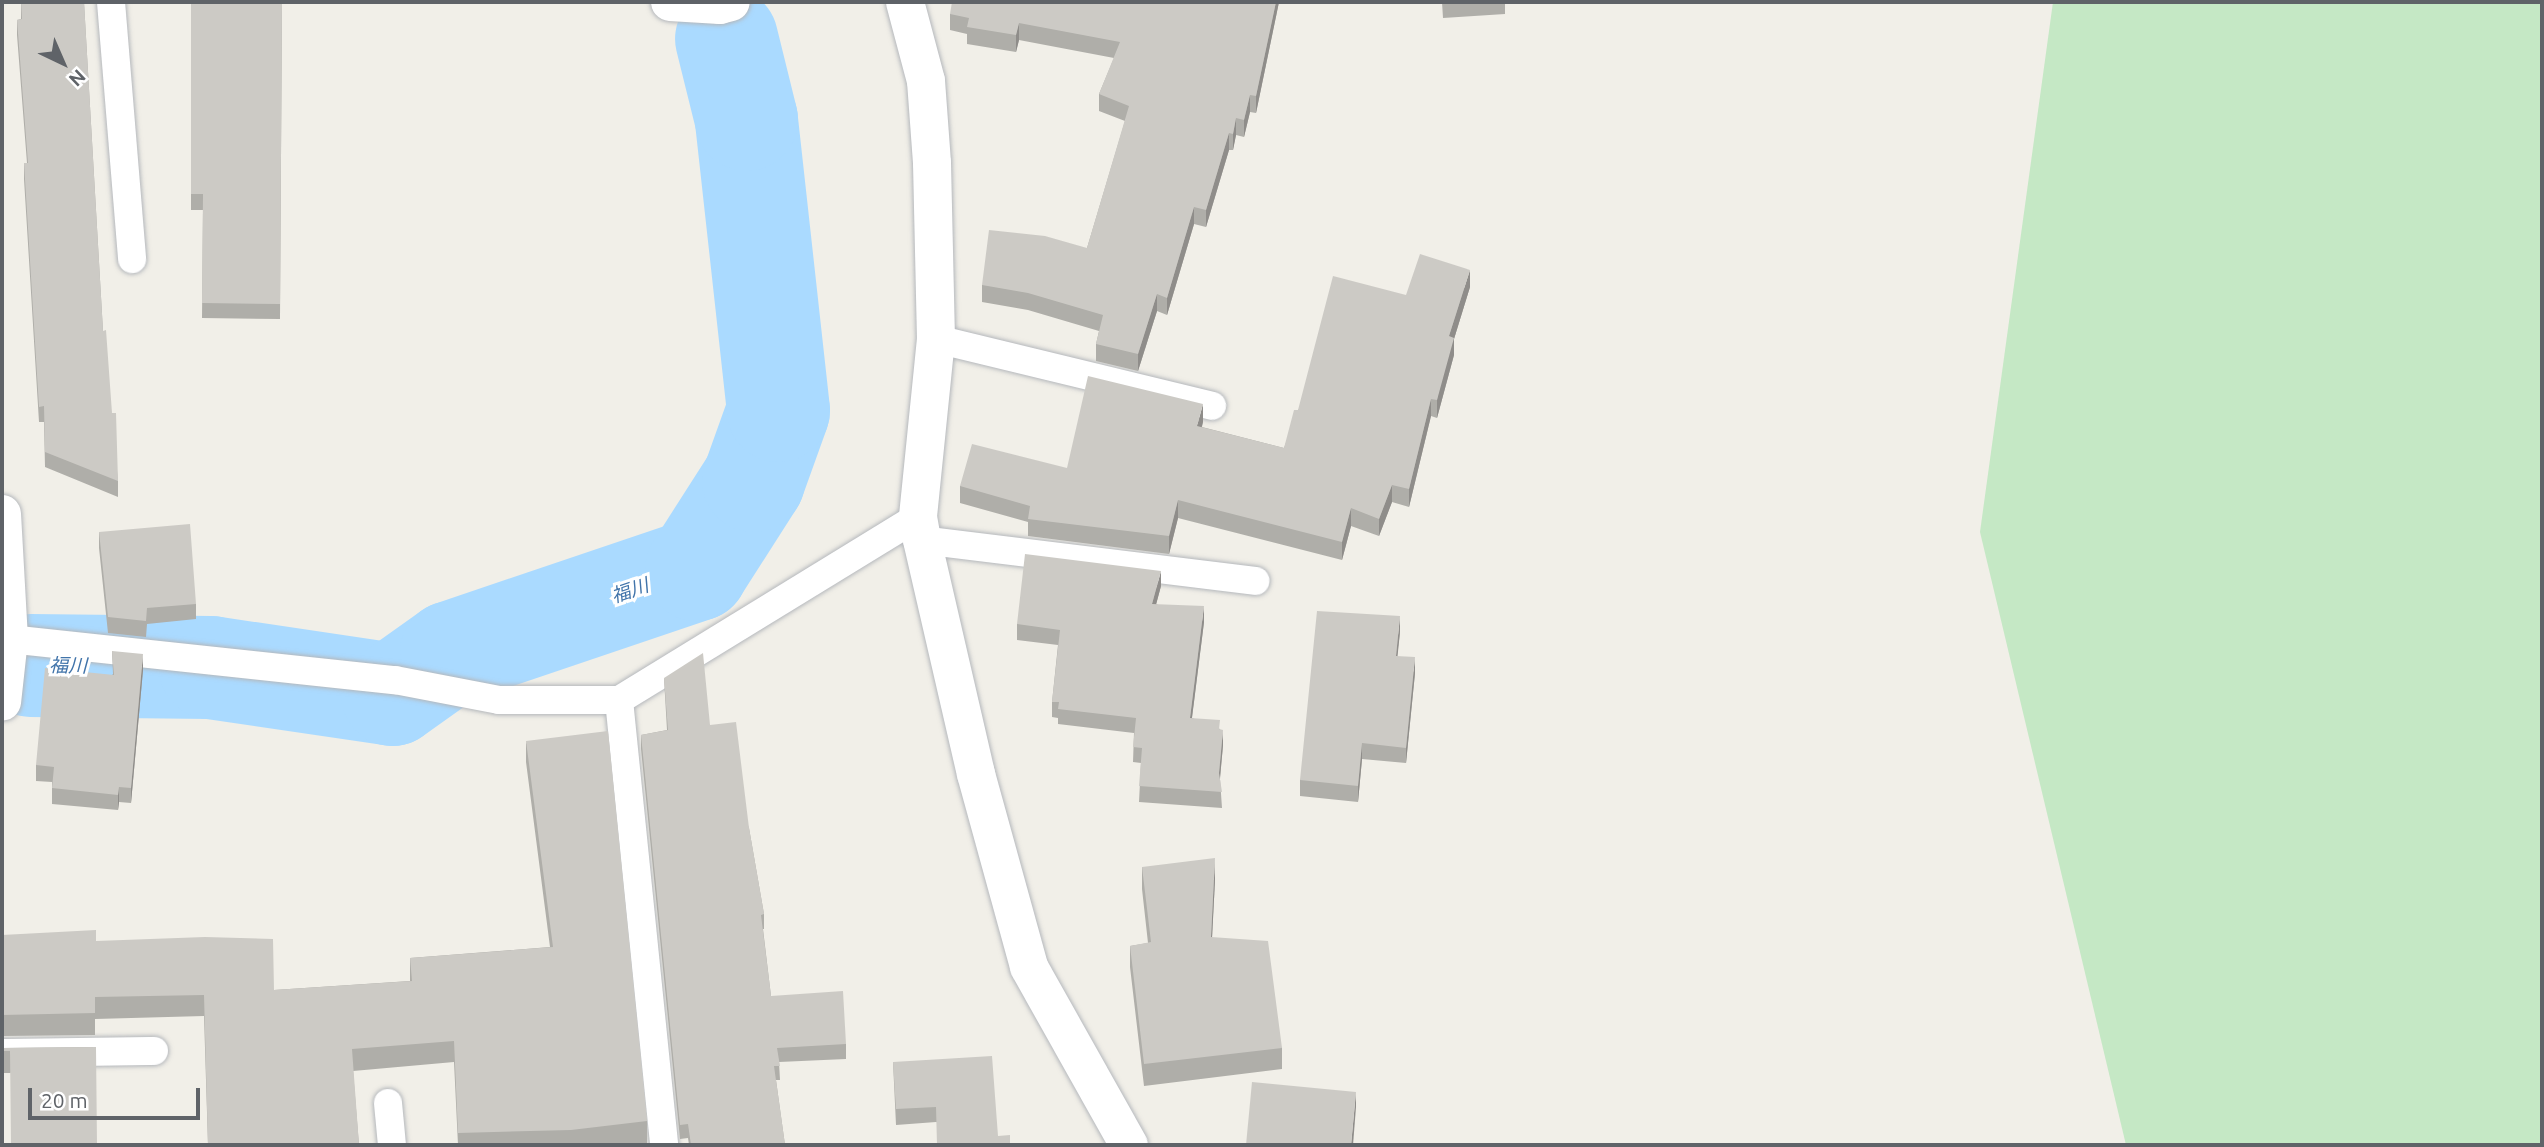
<!DOCTYPE html>
<html>
<head>
<meta charset="utf-8">
<style>
	body { margin:0 }
	#map { position:relative; width:2544px; height:1147px; overflow:hidden; background:#f1efe8; font-family:Ubuntu,"Noto Sans JP",sans-serif }
	div>[style] { position:absolute }
	.green>* { inset:0; background:#c5e8c5 }
	.river>* { height:103px; margin:-51.5px; padding:0 51.5px; transform-origin:51.5px; border-radius:51.5px; background:#aadaff }
	.roads { filter:drop-shadow(0 0 2px #b5b8bc) drop-shadow(0 0 2px #b5b8bc) }
	.service>* { height:28px; margin:-14px; padding:0 14px; transform-origin:14px; border-radius:14px; background:#fff }
	.minor>* { height:38px; margin:-19px; padding:0 19px; transform-origin:19px; border-radius:19px; background:#fff }
	.wall>* { inset:0; background:#afaea9 }
	.shaded-wall>* { inset:0; background:#8f8d8a }
	.building>* { inset:0; background:#cccac5 }
	span { translate:-50% -50%; white-space:nowrap; text-align:center; line-height:1.15; -webkit-text-stroke:6px #fff; paint-order:stroke }
	.water-label { font-size:19px; color:#4174aa; font-style:italic }
	.frame { position:absolute; inset:0; border:4px solid #5f6368; pointer-events:none }
	.north { position:absolute; left:28px; top:28px; width:70px; height:70px; -webkit-text-stroke:5px #fff; paint-order:stroke; rotate:136deg; font-size:19px; font-weight:700; line-height:28px; text-align:center; color:#5f6368 }
	.north::after { content:''; display:block; margin:auto; width:24px; height:32px; background:#5f6368; clip-path:polygon(50% 0,100% 100%,50% 72%,0 100%) }
	.scale { position:absolute; left:28px; top:1088px; width:172px; height:32px; box-sizing:border-box; border:4px solid #5f6368; border-top:0; padding-left:9px; font-size:21px; line-height:24px; white-space:nowrap; color:#5f6368; -webkit-text-stroke:5px #fff; paint-order:stroke }
</style>
</head>
<body>
<div id="map">
	<div class="green">
		<div style="clip-path:polygon(2053px 2px,2542px 2px,2542px 1145px,2126px 1145px,1980px 532px)"></div>
	</div>
	<div class="river">
		<div style="left:30px;top:665px;width:180px;rotate:0.6deg"></div>
		<div style="left:210px;top:667px;width:184px;rotate:8.4deg"></div>
		<div style="left:392px;top:694px;width:72px;rotate:-35.4deg"></div>
		<div style="left:451px;top:652px;width:259px;rotate:-18.7deg"></div>
		<div style="left:696px;top:569px;width:106px;rotate:-57.4deg"></div>
		<div style="left:753px;top:480px;width:74px;rotate:-70.3deg"></div>
		<div style="left:778px;top:410px;width:293px;rotate:-96.3deg"></div>
		<div style="left:746px;top:119px;width:83px;rotate:-103.9deg"></div>
	</div>
	<div class="roads">
		<div class="service">
			<div style="left:111px;top:2px;width:258px;rotate:85.3deg"></div>
			<div style="left:936px;top:339px;width:284px;rotate:13.6deg"></div>
			<div style="left:922px;top:540px;width:336px;rotate:7deg"></div>
			<div style="left:9px;top:639px;width:388px;rotate:6.1deg"></div>
			<div style="left:395px;top:680px;width:106px;rotate:10.9deg"></div>
			<div style="left:499px;top:700px;width:120px"></div>
			<div style="left:619px;top:700px;width:351px;rotate:-31.5deg"></div>
			<div style="left:619px;top:700px;width:447px;rotate:84.2deg"></div>
			<div style="left:2px;top:1053px;width:152px;rotate:-0.8deg"></div>
			<div style="left:388px;top:1103px;width:42px;rotate:84.6deg"></div>
		</div>
		<div class="minor">
			<div style="left:670px;top:2px;width:50px;rotate:3.4deg"></div>
			<div style="left:720px;top:5px;width:11px;rotate:-15deg"></div>
			<div style="left:905px;top:2px;width:82px;rotate:75.1deg"></div>
			<div style="left:926px;top:81px;width:82px;rotate:85.8deg"></div>
			<div style="left:932px;top:163px;width:176px;rotate:88.7deg"></div>
			<div style="left:936px;top:339px;width:179px;rotate:95.8deg"></div>
			<div style="left:918px;top:517px;width:23px;rotate:80deg"></div>
			<div style="left:922px;top:540px;width:240px;rotate:77deg"></div>
			<div style="left:976px;top:774px;width:200px;rotate:74.6deg"></div>
			<div style="left:1029px;top:967px;width:204px;rotate:60.7deg"></div>
			<div style="left:2px;top:514px;width:125px;rotate:86.8deg"></div>
			<div style="left:9px;top:639px;width:63px;rotate:96.3deg"></div>
		</div>
	</div>
	<div class="wall">
		<div style="clip-path:polygon(21px 2px,84px 2px,103px 331px,118px 481px,118px 497px,45px 467px,44px 422px,39px 422px,24px 179px,24px 163px,27px 163px,17px 35px,17px 20px,21px 19px)"></div>
		<div style="clip-path:polygon(191px 2px,282px 2px,280px 319px,202px 318px,203px 210px,191px 210px)"></div>
		<div style="clip-path:polygon(1279px 2px,1256px 113px,1250px 112px,1244px 137px,1236px 135px,1233px 150px,1229px 150px,1206px 227px,1194px 224px,1167px 315px,1157px 311px,1138px 371px,1096px 361px,1096px 344px,1099px 331px,1028px 310px,982px 302px,982px 285px,1087px 248px,1125px 121px,1099px 111px,1099px 94px,1114px 58px,1019px 40px,1016px 52px,967px 44px,967px 34px,950px 30px,950px 14px)"></div>
		<div style="clip-path:polygon(1442px 2px,1505px 2px,1505px 14px,1443px 18px)"></div>
		<div style="clip-path:polygon(1470px 287px,1454px 339px,1454px 355px,1437px 418px,1431px 416px,1409px 507px,1392px 502px,1379px 536px,1351px 526px,1342px 560px,1178px 518px,1169px 554px,1028px 536px,1028px 522px,960px 503px,960px 486px,1067px 468px,1203px 422px,1202px 427px,1284px 448px,1298px 410px,1406px 295px)"></div>
		<div style="clip-path:polygon(99px 532px,196px 604px,196px 619px,147px 624px,146px 637px,108px 633px,99px 548px)"></div>
		<div style="clip-path:polygon(1161px 586px,1156px 604px,1204px 622px,1192px 718px,1220px 729px,1223px 745px,1220px 779px,1222px 808px,1139px 802px,1141px 763px,1133px 762px,1134px 733px,1058px 724px,1058px 718px,1052px 717px,1052px 702px,1058px 645px,1017px 640px,1017px 624px)"></div>
		<div style="clip-path:polygon(1400px 632px,1397px 656px,1415px 673px,1406px 763px,1362px 759px,1358px 802px,1300px 796px,1300px 780px)"></div>
		<div style="clip-path:polygon(112px 651px,143px 670px,131px 803px,119px 802px,118px 810px,52px 804px,52px 782px,36px 781px,36px 765px,113px 674px)"></div>
		<div style="clip-path:polygon(664px 678px,710px 725px,749px 828px,764px 914px,764px 929px,763px 929px,771px 996px,846px 1044px,846px 1059px,779px 1062px,780px 1080px,776px 1080px,785px 1145px,689px 1145px,688px 1138px,680px 1139px,641px 749px,641px 735px,667px 730px)"></div>
		<div style="clip-path:polygon(526px 741px,647px 1121px,647px 1143px,627px 1145px,458px 1145px,454px 1062px,353px 1071px,359px 1145px,208px 1145px,204px 1016px,95px 1019px,95px 1035px,2px 1036px,2px 935px,96px 941px,274px 990px,410px 981px,410px 958px,550px 947px,526px 762px)"></div>
		<div style="clip-path:polygon(1142px 867px,1215px 880px,1212px 937px,1282px 1048px,1282px 1069px,1144px 1086px,1130px 967px,1130px 946px,1148px 943px,1142px 889px)"></div>
		<div style="clip-path:polygon(96px 1047px,10px 1073px,2px 1073px,2px 1048px)"></div>
		<div style="clip-path:polygon(893px 1062px,998px 1136px,936px 1122px,896px 1125px)"></div>
	</div>
	<div class="shaded-wall">
		<div style="clip-path:polygon(1276px 2px,1279px 2px,1256px 113px,1256px 96px)"></div>
		<div style="clip-path:polygon(1019px 23px,1019px 40px,1016px 52px,1016px 35px)"></div>
		<div style="clip-path:polygon(1250px 95px,1250px 112px,1244px 137px,1244px 120px)"></div>
		<div style="clip-path:polygon(1236px 118px,1236px 135px,1233px 150px,1233px 134px)"></div>
		<div style="clip-path:polygon(1229px 133px,1229px 150px,1206px 227px,1206px 210px)"></div>
		<div style="clip-path:polygon(1194px 207px,1194px 224px,1167px 315px,1167px 298px)"></div>
		<div style="clip-path:polygon(1470px 270px,1470px 287px,1454px 339px,1454px 355px,1437px 418px,1437px 400px,1449px 336px)"></div>
		<div style="clip-path:polygon(1157px 294px,1157px 311px,1138px 371px,1138px 354px)"></div>
		<div style="clip-path:polygon(1431px 399px,1431px 416px,1409px 507px,1409px 489px)"></div>
		<div style="clip-path:polygon(1203px 404px,1203px 422px,1197px 443px,1197px 426px)"></div>
		<div style="clip-path:polygon(1392px 485px,1392px 502px,1379px 536px,1379px 519px)"></div>
		<div style="clip-path:polygon(1178px 500px,1178px 518px,1169px 554px,1169px 536px)"></div>
		<div style="clip-path:polygon(1351px 508px,1351px 526px,1342px 560px,1342px 542px)"></div>
		<div style="clip-path:polygon(1161px 571px,1161px 586px,1152px 620px,1152px 604px)"></div>
		<div style="clip-path:polygon(1204px 606px,1204px 622px,1190px 733px,1190px 718px)"></div>
		<div style="clip-path:polygon(1400px 616px,1400px 632px,1396px 671px,1396px 656px)"></div>
		<div style="clip-path:polygon(143px 654px,143px 670px,131px 803px,131px 788px)"></div>
		<div style="clip-path:polygon(1415px 657px,1415px 673px,1406px 763px,1406px 748px)"></div>
		<div style="clip-path:polygon(1223px 730px,1223px 745px,1219px 788px,1219px 773px)"></div>
		<div style="clip-path:polygon(1362px 743px,1362px 759px,1358px 802px,1358px 786px)"></div>
		<div style="clip-path:polygon(119px 787px,119px 802px,118px 810px,118px 795px)"></div>
		<div style="clip-path:polygon(1215px 858px,1215px 880px,1211px 958px,1211px 937px)"></div>
		<div style="clip-path:polygon(1356px 1092px,1356px 1107px,1353px 1145px,1351px 1145px)"></div>
	</div>
	<div class="building">
		<div style="clip-path:polygon(21px 2px,84px 2px,103px 331px,106px 330px,112px 413px,116px 413px,118px 481px,45px 452px,44px 406px,39px 407px,24px 163px,28px 163px,17px 20px,22px 19px)"></div>
		<div style="clip-path:polygon(191px 2px,282px 2px,280px 304px,202px 303px,203px 194px,191px 194px)"></div>
		<div style="clip-path:polygon(952px 2px,1276px 2px,1256px 96px,1250px 95px,1244px 120px,1236px 118px,1233px 134px,1229px 133px,1206px 210px,1194px 207px,1167px 298px,1157px 294px,1138px 354px,1096px 344px,1103px 315px,1028px 293px,982px 285px,989px 230px,1045px 236px,1087px 248px,1129px 106px,1099px 94px,1120px 42px,1019px 23px,1016px 35px,967px 27px,969px 18px,950px 14px)"></div>
		<div style="clip-path:polygon(1420px 254px,1470px 270px,1449px 336px,1454px 338px,1437px 400px,1431px 399px,1409px 489px,1392px 485px,1379px 519px,1351px 508px,1342px 542px,1178px 500px,1169px 536px,1028px 519px,1030px 506px,960px 486px,972px 444px,1067px 468px,1088px 376px,1203px 404px,1197px 426px,1284px 448px,1294px 410px,1298px 410px,1333px 276px,1406px 295px)"></div>
		<div style="clip-path:polygon(190px 524px,196px 604px,147px 608px,146px 621px,108px 617px,99px 532px)"></div>
		<div style="clip-path:polygon(1025px 554px,1161px 571px,1152px 604px,1204px 606px,1190px 718px,1220px 720px,1219px 729px,1223px 730px,1219px 773px,1222px 792px,1139px 786px,1142px 748px,1133px 747px,1136px 718px,1058px 709px,1059px 702px,1052px 702px,1060px 630px,1017px 624px)"></div>
		<div style="clip-path:polygon(1317px 611px,1400px 616px,1396px 656px,1415px 657px,1406px 748px,1362px 743px,1358px 786px,1300px 780px)"></div>
		<div style="clip-path:polygon(112px 651px,143px 654px,131px 788px,119px 787px,118px 795px,52px 788px,54px 767px,36px 765px,45px 668px,114px 675px)"></div>
		<div style="clip-path:polygon(703px 653px,710px 725px,736px 722px,749px 828px,764px 914px,761px 915px,771px 996px,843px 991px,846px 1044px,777px 1048px,780px 1066px,774px 1066px,785px 1145px,691px 1145px,688px 1124px,680px 1125px,641px 735px,668px 730px,664px 678px)"></div>
		<div style="clip-path:polygon(608px 731px,647px 1121px,571px 1130px,458px 1133px,454px 1041px,352px 1049px,359px 1145px,208px 1145px,204px 995px,95px 997px,95px 1013px,2px 1015px,2px 935px,96px 930px,96px 941px,205px 937px,273px 939px,274px 990px,412px 981px,410px 958px,553px 947px,526px 741px)"></div>
		<div style="clip-path:polygon(1215px 858px,1211px 937px,1268px 941px,1282px 1048px,1144px 1064px,1130px 946px,1151px 942px,1142px 867px)"></div>
		<div style="clip-path:polygon(96px 1047px,97px 1145px,11px 1145px,10px 1051px,2px 1051px,2px 1048px)"></div>
		<div style="clip-path:polygon(992px 1056px,998px 1136px,1010px 1135px,1010px 1145px,937px 1145px,936px 1107px,896px 1109px,893px 1062px)"></div>
		<div style="clip-path:polygon(1252px 1082px,1356px 1092px,1351px 1145px,1246px 1145px)"></div>
	</div>
	<div class="water-label">
		<span style="left:630px;top:591px;rotate:-19deg">福川</span>
		<span style="left:68px;top:666px;rotate:1deg">福川</span>
	</div>
	<div class="frame"></div>
	<div class="north">N</div>
	<div class="scale">20 m</div>
</div>
</body>
</html>
